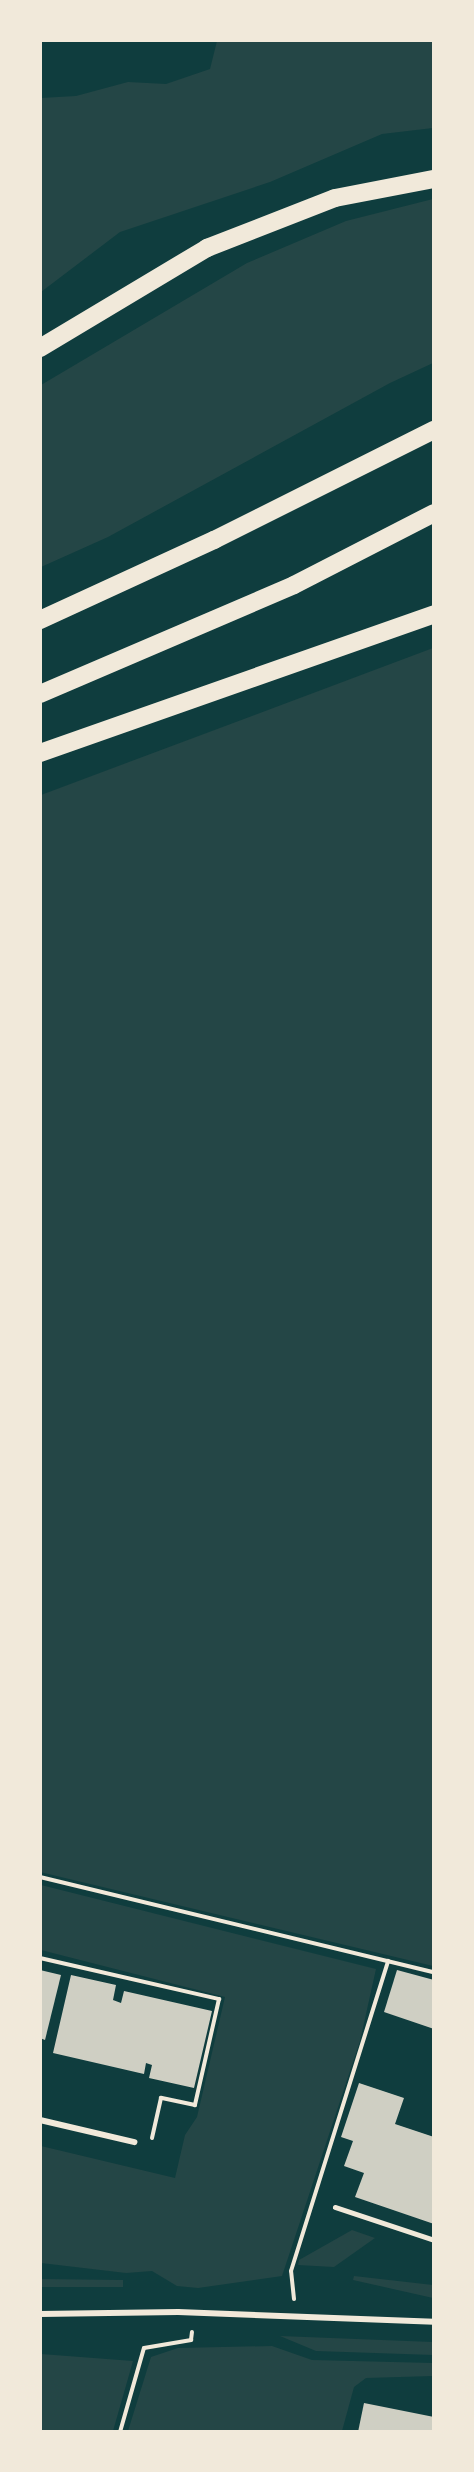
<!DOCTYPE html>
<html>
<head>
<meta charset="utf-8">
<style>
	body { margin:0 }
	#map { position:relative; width:474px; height:2472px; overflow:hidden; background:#0f3d3e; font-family:Inter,sans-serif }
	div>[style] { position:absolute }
	.green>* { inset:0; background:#244646 }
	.building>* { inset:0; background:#cfcfc3 }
	.path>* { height:4px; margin:-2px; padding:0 2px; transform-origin:2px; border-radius:2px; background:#f1e9da }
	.service>* { height:4.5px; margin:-2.25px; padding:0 2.25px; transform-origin:2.25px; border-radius:2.25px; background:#f1e9da }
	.minor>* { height:6px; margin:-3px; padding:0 3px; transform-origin:3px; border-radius:3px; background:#f1e9da }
	.motorway>* { height:18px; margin:-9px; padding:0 9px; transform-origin:9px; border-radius:9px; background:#f1e9da }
	span { translate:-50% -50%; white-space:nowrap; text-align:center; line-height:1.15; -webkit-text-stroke:6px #f1e9da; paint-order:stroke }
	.frame { position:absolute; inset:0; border:42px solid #f1e9da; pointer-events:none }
</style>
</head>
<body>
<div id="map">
	<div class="green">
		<div style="clip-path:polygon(217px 41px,433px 41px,433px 128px,382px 134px,270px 182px,120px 232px,41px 292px,41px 98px,76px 96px,128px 82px,166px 84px,210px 69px)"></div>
		<div style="clip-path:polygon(433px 199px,433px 363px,390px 383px,108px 537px,41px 567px,41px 385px,247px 263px,346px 221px)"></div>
		<div style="clip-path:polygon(433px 648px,434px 648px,433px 1966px,40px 1872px,41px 795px)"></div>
		<div style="clip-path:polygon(41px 1885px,376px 1969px,360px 2041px,282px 2276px,198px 2288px,177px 2286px,152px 2271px,126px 2273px,41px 2263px,41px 2146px,175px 2178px,185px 2135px,197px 2117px,225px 1997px,41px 1950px)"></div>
		<div style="clip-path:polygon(352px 2230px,375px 2238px,334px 2267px,298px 2265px,299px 2260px)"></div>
		<div style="clip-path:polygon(354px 2276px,433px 2285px,433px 2298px,353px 2280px)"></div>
		<div style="clip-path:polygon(41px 2279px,123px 2280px,123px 2287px,41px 2287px)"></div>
		<div style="clip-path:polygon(280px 2336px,433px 2342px,433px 2355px,316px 2351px)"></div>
		<div style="clip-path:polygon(272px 2346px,312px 2360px,433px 2363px,433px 2376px,366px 2378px,354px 2387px,342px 2431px,128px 2431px,151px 2357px,178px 2348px)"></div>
		<div style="clip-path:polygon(41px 2354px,133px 2361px,113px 2431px,41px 2431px)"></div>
	</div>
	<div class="building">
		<div style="clip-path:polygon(40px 1970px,61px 1975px,45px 2040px,40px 2038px)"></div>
		<div style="clip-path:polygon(397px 1970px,434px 1980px,434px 2029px,384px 2012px)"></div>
		<div style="clip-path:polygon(71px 1975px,116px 1985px,113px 2000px,121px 2003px,124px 1991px,212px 2011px,194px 2088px,149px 2078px,152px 2065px,146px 2063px,144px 2074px,53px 2053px)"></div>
		<div style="clip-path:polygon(359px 2083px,404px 2098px,395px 2124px,434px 2137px,434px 2224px,355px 2197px,364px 2173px,344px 2166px,353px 2141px,341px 2137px)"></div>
		<div style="clip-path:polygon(364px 2403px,434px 2417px,433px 2432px,358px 2432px)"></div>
	</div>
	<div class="path">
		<div style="left:40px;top:1877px;width:405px;rotate:13.6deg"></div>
		<div style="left:40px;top:1958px;width:184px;rotate:12.9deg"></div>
		<div style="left:219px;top:1999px;width:109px;rotate:102.8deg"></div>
		<div style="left:195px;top:2105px;width:35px;rotate:-168deg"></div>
		<div style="left:161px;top:2098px;width:41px;rotate:102.7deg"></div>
		<div style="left:294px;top:2299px;width:28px;rotate:-96deg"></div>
		<div style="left:291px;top:2271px;width:325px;rotate:-72.6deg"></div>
		<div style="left:120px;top:2432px;width:87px;rotate:-74.1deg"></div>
		<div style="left:144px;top:2348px;width:48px;rotate:-9.7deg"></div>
		<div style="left:191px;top:2340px;width:8px;rotate:-83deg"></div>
	</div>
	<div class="service">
		<div style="left:335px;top:2207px;width:104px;rotate:18.4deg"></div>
	</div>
	<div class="minor">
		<div style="left:40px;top:2120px;width:97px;rotate:13.2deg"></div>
		<div style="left:40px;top:2314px;width:138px;rotate:-0.8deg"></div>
		<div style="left:178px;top:2312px;width:256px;rotate:2.2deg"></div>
	</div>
	<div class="motorway">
		<div style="left:40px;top:348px;width:195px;rotate:-30.9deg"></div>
		<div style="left:207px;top:248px;width:137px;rotate:-21.3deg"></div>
		<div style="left:335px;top:198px;width:101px;rotate:-10.9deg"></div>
		<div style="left:40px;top:620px;width:192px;rotate:-24.7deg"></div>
		<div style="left:214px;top:540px;width:246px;rotate:-26.6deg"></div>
		<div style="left:40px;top:694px;width:276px;rotate:-23.2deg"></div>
		<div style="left:294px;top:585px;width:157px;rotate:-27.2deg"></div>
		<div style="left:40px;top:753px;width:418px;rotate:-19.4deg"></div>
	</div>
	<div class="frame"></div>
</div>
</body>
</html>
